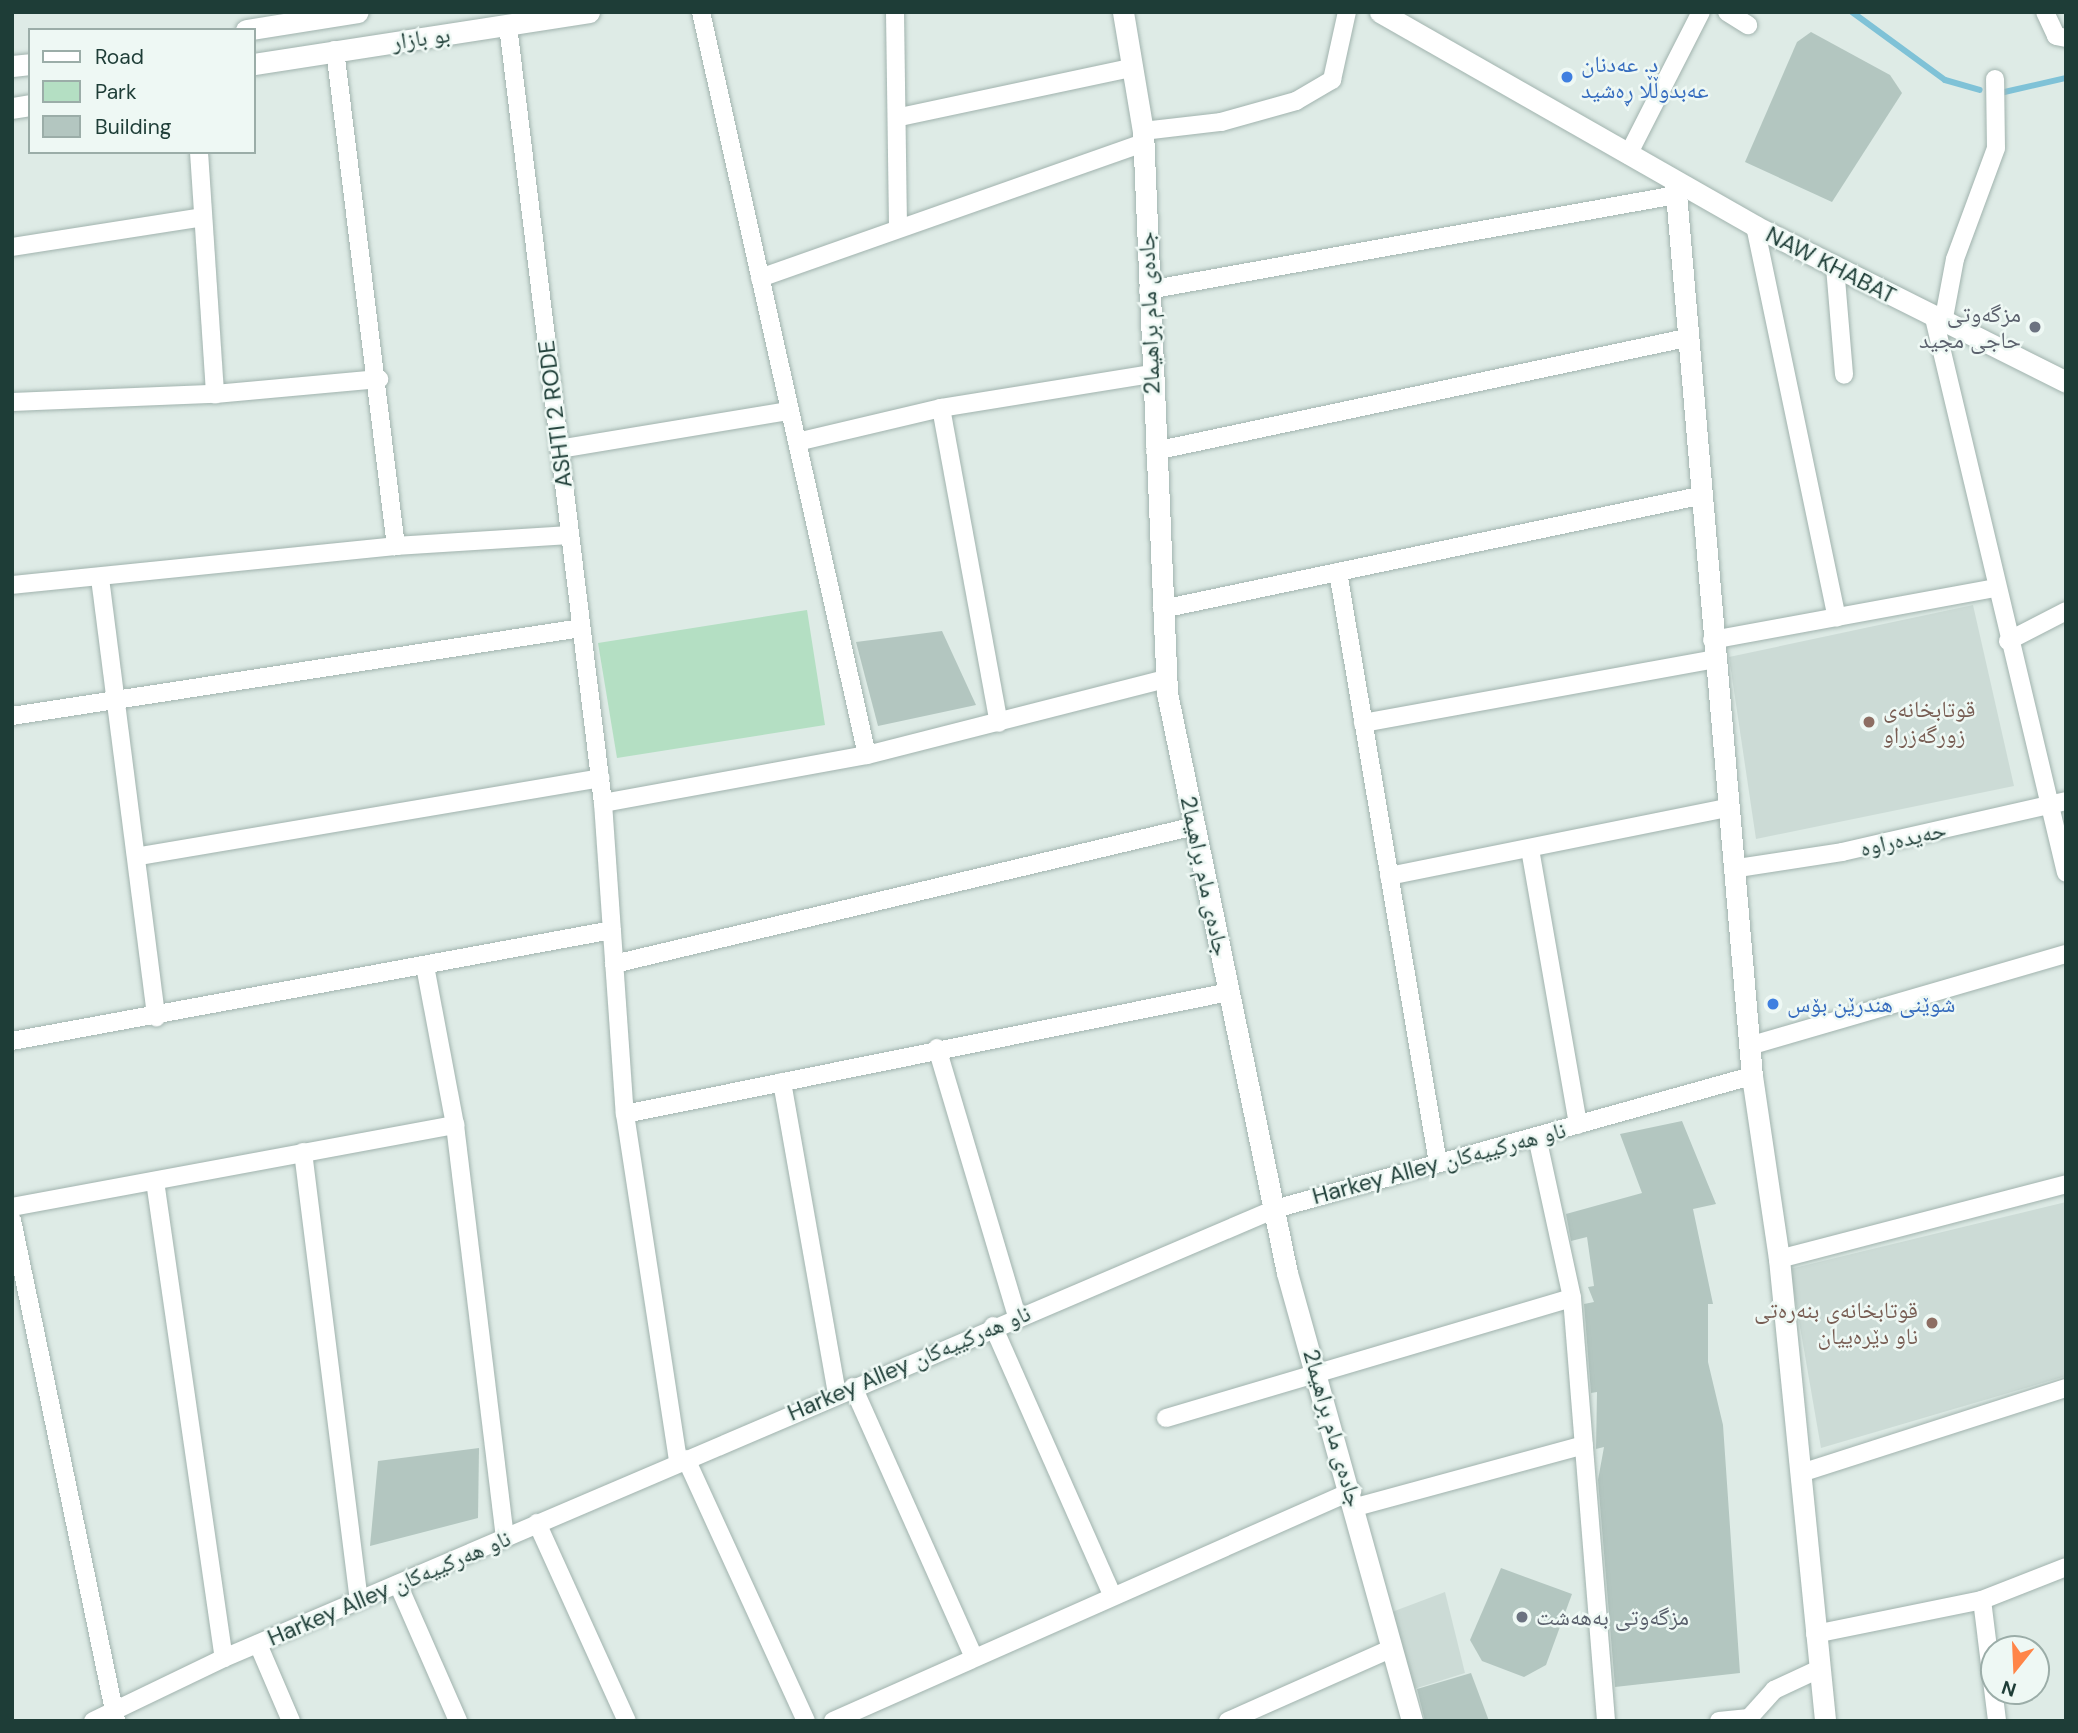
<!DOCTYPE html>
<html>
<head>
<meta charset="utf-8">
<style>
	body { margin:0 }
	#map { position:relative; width:2078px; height:1733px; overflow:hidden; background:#deebe6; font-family:"DM Sans","Noto Naskh Arabic",sans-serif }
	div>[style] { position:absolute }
	.built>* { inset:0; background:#ccdbd6 }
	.green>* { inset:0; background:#b4dfc3 }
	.stream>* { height:6px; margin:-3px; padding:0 3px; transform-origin:3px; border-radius:3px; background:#7fc2d7 }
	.building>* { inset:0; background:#b3c6c0 }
	.roads { filter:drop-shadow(0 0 2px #a1b3ae) drop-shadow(0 0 2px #a1b3ae) }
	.street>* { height:18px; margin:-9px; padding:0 9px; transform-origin:9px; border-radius:9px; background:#fff }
	.secondary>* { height:21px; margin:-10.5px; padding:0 10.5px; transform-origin:10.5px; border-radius:10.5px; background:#fff }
	.dots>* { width:19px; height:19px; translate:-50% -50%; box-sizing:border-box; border:4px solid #eef8f4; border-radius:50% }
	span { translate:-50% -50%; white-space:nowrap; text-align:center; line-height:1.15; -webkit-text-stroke:5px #eef8f4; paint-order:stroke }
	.street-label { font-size:23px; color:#1e3d37 }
	.shop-label { font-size:23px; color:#366cbe }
	.left { translate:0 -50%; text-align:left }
	.worship-label { font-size:23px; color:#5b616d }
	.right { translate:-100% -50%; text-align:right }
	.education-label { font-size:23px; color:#785e54 }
	.frame { position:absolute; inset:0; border:14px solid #1e3d37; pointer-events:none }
	.legend { position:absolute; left:28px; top:28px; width:228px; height:126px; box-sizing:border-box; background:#eef8f4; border:2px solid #9bada8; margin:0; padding:9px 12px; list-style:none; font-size:21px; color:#1e3d37 }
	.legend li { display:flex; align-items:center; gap:14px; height:35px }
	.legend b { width:35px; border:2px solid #9bada8 }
	.north { position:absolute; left:1980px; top:1635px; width:70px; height:70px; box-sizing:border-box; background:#eef8f4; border:2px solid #9bada8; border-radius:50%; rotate:198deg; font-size:19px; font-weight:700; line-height:28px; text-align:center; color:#1e3d37 }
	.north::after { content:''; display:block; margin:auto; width:24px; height:32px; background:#ff8548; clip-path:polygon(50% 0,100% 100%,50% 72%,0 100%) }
</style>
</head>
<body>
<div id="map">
	<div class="built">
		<div style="clip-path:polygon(1973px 605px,2014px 786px,1756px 839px,1729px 657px)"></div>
		<div style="clip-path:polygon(2066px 1202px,2066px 1376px,1821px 1448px,1790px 1269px)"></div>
		<div style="clip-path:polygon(1445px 1592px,1465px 1673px,1414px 1689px,1384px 1615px)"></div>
	</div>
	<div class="green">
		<div style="clip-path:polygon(807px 610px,825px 725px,617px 758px,598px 643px)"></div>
	</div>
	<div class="stream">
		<div style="left:1852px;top:12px;width:115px;rotate:36.2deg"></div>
		<div style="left:1945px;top:80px;width:36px;rotate:16deg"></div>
		<div style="left:2000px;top:93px;width:68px;rotate:-12.8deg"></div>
	</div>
	<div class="building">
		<div style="clip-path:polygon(1811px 32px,1890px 75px,1902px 93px,1832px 202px,1745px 162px,1797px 42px)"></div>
		<div style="clip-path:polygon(942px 631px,976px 705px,878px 726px,856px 642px)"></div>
		<div style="clip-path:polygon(1682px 1121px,1716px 1204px,1693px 1209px,1713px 1304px,1708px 1304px,1708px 1362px,1723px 1425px,1740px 1673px,1615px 1687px,1598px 1480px,1604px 1447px,1596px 1449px,1597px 1392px,1591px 1393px,1584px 1304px,1594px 1302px,1588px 1287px,1594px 1286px,1587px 1237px,1571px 1241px,1566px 1214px,1642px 1193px,1620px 1134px)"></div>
		<div style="clip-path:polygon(479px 1448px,478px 1518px,370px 1546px,378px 1461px)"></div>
		<div style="clip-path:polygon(1501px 1568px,1572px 1594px,1546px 1665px,1524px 1677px,1482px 1661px,1470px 1640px)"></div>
		<div style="clip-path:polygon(1471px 1673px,1489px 1721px,1425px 1721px,1417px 1689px)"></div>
	</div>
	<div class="roads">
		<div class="street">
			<div style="left:701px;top:12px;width:761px;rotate:77.41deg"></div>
			<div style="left:895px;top:12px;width:215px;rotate:89.2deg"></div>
			<div style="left:1727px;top:12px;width:25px;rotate:32deg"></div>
			<div style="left:2045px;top:12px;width:26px;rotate:65deg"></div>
			<div style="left:2056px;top:36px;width:10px;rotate:11deg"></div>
			<div style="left:508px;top:26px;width:783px;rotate:83.03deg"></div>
			<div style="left:603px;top:803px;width:312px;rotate:86deg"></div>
			<div style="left:625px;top:1114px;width:352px;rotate:81.3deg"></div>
			<div style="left:335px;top:50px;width:500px;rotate:83deg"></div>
			<div style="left:900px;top:117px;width:235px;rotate:-12deg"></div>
			<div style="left:1143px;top:131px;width:79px;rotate:-6.6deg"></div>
			<div style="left:1221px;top:122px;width:78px;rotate:-15.6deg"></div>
			<div style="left:1296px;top:101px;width:42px;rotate:-30.3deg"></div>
			<div style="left:1332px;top:80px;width:70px;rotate:-77.6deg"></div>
			<div style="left:199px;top:152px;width:243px;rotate:86.2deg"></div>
			<div style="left:1628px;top:155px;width:161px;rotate:-63deg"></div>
			<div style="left:1755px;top:226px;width:400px;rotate:78.2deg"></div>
			<div style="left:12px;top:247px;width:193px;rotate:-8.9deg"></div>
			<div style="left:1835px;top:267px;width:108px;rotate:85.2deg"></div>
			<div style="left:760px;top:278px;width:407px;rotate:-19.4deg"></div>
			<div style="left:1148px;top:290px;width:536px;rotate:-10.2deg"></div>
			<div style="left:1934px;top:318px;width:570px;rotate:76.62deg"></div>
			<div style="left:1943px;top:323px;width:65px;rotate:-79.4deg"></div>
			<div style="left:1955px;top:259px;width:118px;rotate:-69.7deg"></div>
			<div style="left:1996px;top:148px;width:69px;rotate:-90.8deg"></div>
			<div style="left:12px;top:402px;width:203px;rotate:-2.3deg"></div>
			<div style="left:215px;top:394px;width:165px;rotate:-5.2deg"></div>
			<div style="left:941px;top:408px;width:320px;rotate:79.6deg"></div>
			<div style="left:797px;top:442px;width:148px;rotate:-13.3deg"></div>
			<div style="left:941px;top:408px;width:214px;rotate:-9.2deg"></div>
			<div style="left:559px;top:449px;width:233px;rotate:-9.4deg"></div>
			<div style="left:1155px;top:451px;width:543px;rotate:-12.01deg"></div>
			<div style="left:1338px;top:572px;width:599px;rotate:80.4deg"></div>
			<div style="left:100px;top:578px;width:443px;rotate:82.7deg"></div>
			<div style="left:12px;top:585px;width:386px;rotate:-5.8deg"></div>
			<div style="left:396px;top:546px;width:173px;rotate:-3.6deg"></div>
			<div style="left:1162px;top:609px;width:549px;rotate:-11.88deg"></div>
			<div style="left:1712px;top:640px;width:288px;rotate:-10.4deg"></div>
			<div style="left:2008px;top:641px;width:65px;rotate:-27.3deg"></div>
			<div style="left:12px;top:716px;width:576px;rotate:-8.79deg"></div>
			<div style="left:1363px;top:723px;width:357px;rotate:-10.3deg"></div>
			<div style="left:603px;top:803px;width:268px;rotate:-10.3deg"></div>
			<div style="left:867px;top:755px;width:309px;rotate:-14.3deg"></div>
			<div style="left:1530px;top:849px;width:280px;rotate:80.1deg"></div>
			<div style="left:140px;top:856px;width:467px;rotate:-9.6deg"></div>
			<div style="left:1738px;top:868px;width:105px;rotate:-8.7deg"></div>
			<div style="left:1842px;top:852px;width:230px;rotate:-12.8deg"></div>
			<div style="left:1389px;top:876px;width:345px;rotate:-11.4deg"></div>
			<div style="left:614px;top:964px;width:597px;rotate:-13.36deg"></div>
			<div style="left:425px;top:966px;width:162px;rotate:79.3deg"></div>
			<div style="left:455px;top:1125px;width:416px;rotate:83.1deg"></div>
			<div style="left:12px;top:1041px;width:610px;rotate:-10.48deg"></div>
			<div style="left:1749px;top:1046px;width:330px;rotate:-16.2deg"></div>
			<div style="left:937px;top:1048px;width:280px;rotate:73.4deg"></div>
			<div style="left:782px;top:1082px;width:317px;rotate:80deg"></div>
			<div style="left:625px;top:1114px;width:616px;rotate:-11.42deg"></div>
			<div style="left:1537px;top:1137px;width:165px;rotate:77.7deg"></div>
			<div style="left:303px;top:1152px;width:452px;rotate:82.9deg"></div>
			<div style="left:155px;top:1181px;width:482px;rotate:81.8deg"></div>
			<div style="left:12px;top:1207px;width:451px;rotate:-10.5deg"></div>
			<div style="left:12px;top:1220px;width:511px;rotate:78.25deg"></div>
			<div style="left:1779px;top:1259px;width:297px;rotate:-14.6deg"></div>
			<div style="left:993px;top:1326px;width:293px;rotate:66.1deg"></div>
			<div style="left:853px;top:1387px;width:296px;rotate:65.9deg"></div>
			<div style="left:1166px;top:1418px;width:423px;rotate:-16.5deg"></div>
			<div style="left:1572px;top:1298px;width:424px;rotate:85.4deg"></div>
			<div style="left:686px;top:1459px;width:288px;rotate:65.4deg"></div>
			<div style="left:1801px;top:1473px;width:278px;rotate:-17.8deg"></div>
			<div style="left:1356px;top:1507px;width:236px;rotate:-15.2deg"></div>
			<div style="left:537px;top:1523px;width:217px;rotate:65.6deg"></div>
			<div style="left:398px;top:1584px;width:150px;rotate:66.3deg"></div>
			<div style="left:1982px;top:1600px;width:122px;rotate:82.9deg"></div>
			<div style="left:1815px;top:1634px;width:170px;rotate:-11.5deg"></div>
			<div style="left:1982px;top:1600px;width:90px;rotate:-21.4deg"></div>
			<div style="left:258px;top:1644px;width:84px;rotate:66.8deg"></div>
			<div style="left:93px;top:1721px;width:145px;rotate:-25.7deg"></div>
			<div style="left:224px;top:1658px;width:1143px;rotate:-23.13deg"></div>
			<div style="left:1275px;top:1209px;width:495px;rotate:-15.6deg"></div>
			<div style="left:833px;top:1721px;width:568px;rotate:-23.9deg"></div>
			<div style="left:1228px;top:1721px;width:180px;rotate:-23.9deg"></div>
			<div style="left:1719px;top:1721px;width:30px;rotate:-6deg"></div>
			<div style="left:1749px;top:1718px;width:38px;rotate:-48deg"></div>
			<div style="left:1774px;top:1690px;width:50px;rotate:-25deg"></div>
		</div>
		<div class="secondary">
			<div style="left:1123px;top:12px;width:121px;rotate:80.5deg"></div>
			<div style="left:1143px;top:131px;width:563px;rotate:87.55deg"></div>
			<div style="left:1167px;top:693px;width:592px;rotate:78.31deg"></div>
			<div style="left:1287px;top:1273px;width:465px;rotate:74.4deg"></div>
			<div style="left:1380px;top:12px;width:432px;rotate:29.7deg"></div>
			<div style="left:1755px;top:226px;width:348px;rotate:26.6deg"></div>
			<div style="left:246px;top:30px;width:113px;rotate:-9.1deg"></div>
			<div style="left:254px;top:64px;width:339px;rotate:-8.8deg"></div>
			<div style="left:12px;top:66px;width:18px;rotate:-6deg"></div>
			<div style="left:12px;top:108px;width:18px;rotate:-9deg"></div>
			<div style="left:1675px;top:182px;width:897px;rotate:85.08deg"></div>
			<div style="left:1752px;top:1076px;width:185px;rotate:81.6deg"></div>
			<div style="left:1779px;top:1259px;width:464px;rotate:84.3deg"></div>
		</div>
	</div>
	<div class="dots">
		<div style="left:1567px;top:77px;background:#3f7fe0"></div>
		<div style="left:2035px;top:327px;background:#6b7280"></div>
		<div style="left:1869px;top:722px;background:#8d6e63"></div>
		<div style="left:1773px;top:1004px;background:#3f7fe0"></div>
		<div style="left:1932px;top:1323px;background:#8d6e63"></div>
		<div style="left:1522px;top:1617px;background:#6b7280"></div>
	</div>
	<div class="street-label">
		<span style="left:421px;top:38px;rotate:-8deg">بو بازار</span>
		<span style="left:1831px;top:265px;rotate:27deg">NAW KHABAT</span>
		<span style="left:1149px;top:313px;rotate:-92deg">جادەی مام براهیما2</span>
		<span style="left:555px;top:414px;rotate:-97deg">ASHTI 2 RODE</span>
		<span style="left:1903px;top:839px;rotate:-13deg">حەیدەراوە</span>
		<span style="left:1205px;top:876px;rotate:78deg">جادەی مام براهیما2</span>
		<span style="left:1439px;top:1163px;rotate:-15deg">Harkey Alley ناو هەركييەكان</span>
		<span style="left:909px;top:1363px;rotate:-23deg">Harkey Alley ناو هەركييەكان</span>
		<span style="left:1333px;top:1428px;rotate:74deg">جادەی مام براهیما2</span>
		<span style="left:389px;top:1588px;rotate:-23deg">Harkey Alley ناو هەركييەكان</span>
	</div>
	<div class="shop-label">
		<span class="left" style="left:1581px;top:77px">د. عەدنان<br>عەبدوڵڵا ڕەشید</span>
		<span class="left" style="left:1787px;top:1004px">شوێنی هندرێن بۆس</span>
	</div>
	<div class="worship-label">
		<span class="right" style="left:2021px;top:327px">مزگەوتى<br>حاجى مجيد</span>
		<span class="left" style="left:1536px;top:1617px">مزگەوتی بەهەشت</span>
	</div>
	<div class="education-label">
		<span class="left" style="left:1883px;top:722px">قوتابخانەی<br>زورگەزراو</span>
		<span class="right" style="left:1918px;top:1323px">قوتابخانەى بنەرەتى<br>ناو دێرەييان</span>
	</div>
	<div class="frame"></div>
	<ul class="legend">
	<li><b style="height:9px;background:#fff"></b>Road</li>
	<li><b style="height:19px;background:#b4dfc3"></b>Park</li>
	<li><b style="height:19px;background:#b3c6c0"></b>Building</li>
	</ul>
	<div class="north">N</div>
</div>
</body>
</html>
